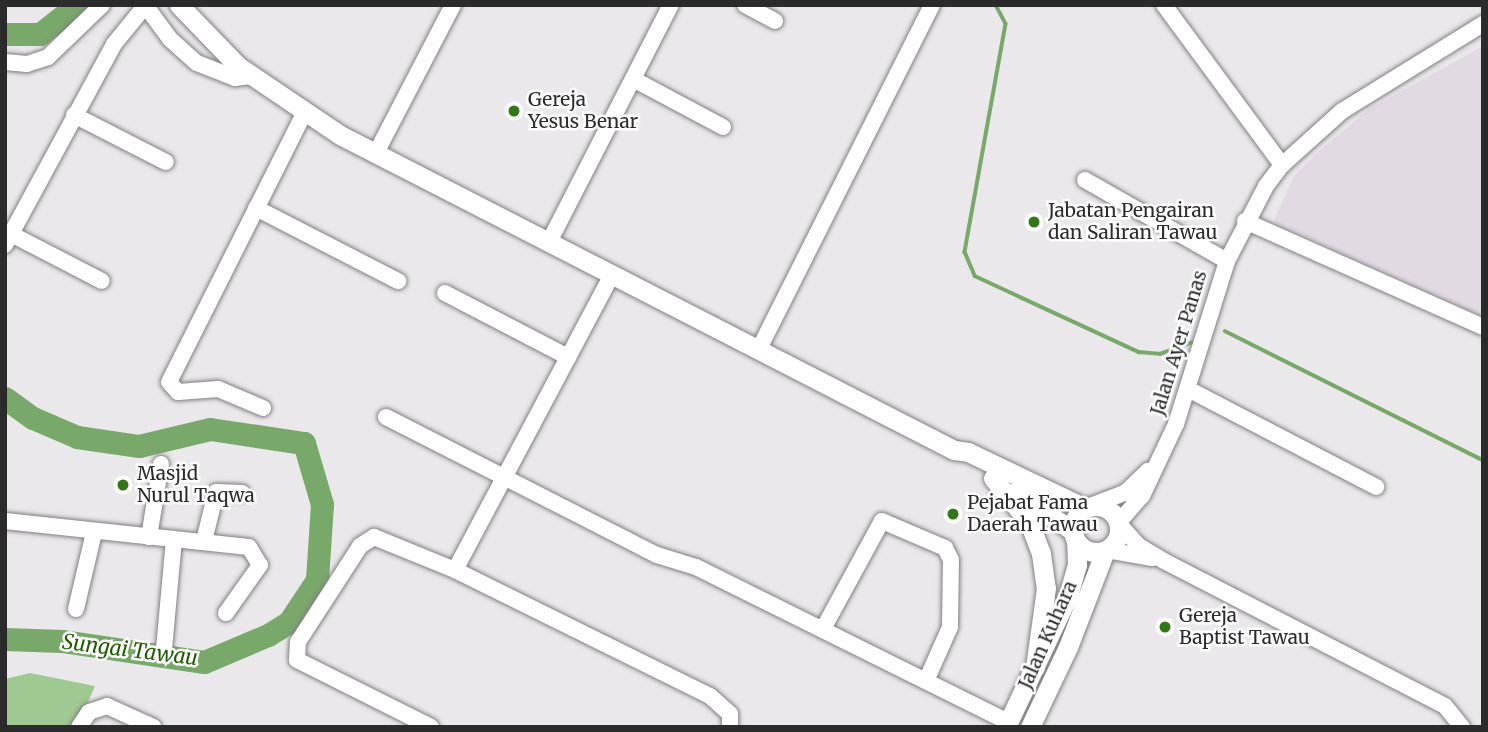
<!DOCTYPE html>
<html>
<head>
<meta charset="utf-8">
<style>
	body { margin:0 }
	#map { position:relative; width:1488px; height:732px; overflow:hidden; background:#eae8eb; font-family:Merriweather,serif }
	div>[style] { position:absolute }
	.built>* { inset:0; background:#e1dae3 }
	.green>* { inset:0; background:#9fc993 }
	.stream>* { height:3.5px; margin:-1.75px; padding:0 1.75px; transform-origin:1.75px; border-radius:1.75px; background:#79a86b }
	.river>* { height:23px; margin:-11.5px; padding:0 11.5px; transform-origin:11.5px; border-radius:11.5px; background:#79a86b }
	.roads { filter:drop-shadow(0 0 2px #817f81) drop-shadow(0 0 2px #817f81) }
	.minor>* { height:16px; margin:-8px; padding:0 8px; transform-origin:8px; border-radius:8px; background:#fff }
	.major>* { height:19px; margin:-9.5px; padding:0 9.5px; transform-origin:9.5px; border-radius:9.5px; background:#fff }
	.major>.ring { margin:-9.5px; padding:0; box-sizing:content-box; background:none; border:19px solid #fff; border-radius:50% }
	.dots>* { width:19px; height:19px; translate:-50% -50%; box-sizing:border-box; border:4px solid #fff; border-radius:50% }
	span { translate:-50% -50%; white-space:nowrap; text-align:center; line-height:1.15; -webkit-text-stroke:5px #fff; paint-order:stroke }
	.poi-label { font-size:19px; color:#2c2b2c }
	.left { translate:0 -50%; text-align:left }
	.street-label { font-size:19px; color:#2c2b2c }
	.water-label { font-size:21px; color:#1e5b01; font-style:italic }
	.frame { position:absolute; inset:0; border:7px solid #2c2b2c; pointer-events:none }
</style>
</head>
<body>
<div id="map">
	<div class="built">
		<div style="clip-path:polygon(1483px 46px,1483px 316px,1273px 222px,1294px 176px,1318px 152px,1369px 109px)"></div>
	</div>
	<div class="green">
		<div style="clip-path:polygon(30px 673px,95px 686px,77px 727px,5px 727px,5px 679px)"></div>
	</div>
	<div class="stream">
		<div style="left:996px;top:5px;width:21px;rotate:62deg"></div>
		<div style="left:1006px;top:24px;width:232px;rotate:100.2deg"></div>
		<div style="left:965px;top:252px;width:26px;rotate:67deg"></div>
		<div style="left:975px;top:276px;width:181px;rotate:24.9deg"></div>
		<div style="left:1139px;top:352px;width:21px;rotate:5deg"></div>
		<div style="left:1160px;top:354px;width:33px;rotate:-20deg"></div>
		<div style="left:1225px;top:331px;width:288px;rotate:26.6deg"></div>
	</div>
	<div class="river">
		<div style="left:5px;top:34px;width:35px"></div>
		<div style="left:40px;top:34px;width:47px;rotate:-38.1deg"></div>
		<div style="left:5px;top:398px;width:34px;rotate:36deg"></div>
		<div style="left:33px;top:418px;width:48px;rotate:23.4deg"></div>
		<div style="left:77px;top:437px;width:63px;rotate:8.3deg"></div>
		<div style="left:139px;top:446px;width:73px;rotate:-13.5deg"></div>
		<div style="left:210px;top:429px;width:95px;rotate:8.5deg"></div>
		<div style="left:304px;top:443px;width:64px;rotate:73.6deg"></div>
		<div style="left:322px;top:504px;width:76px;rotate:93.8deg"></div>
		<div style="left:317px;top:580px;width:50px;rotate:123.7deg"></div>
		<div style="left:289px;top:622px;width:25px;rotate:148deg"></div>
		<div style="left:268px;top:635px;width:69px;rotate:157.1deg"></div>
		<div style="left:204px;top:662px;width:144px;rotate:-171.6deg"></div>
		<div style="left:62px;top:641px;width:57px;rotate:-178deg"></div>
	</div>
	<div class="roads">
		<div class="minor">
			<div style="left:145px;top:5px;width:42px;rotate:53.7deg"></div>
			<div style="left:170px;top:39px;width:36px;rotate:42deg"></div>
			<div style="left:197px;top:63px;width:41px;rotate:21.5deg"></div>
			<div style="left:235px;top:78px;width:17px;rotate:-7deg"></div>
			<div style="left:745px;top:5px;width:34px;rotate:28deg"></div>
			<div style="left:1164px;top:5px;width:199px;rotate:53.6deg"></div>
			<div style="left:5px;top:62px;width:22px;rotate:5deg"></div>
			<div style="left:27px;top:64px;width:22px;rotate:-18deg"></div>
			<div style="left:48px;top:57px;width:75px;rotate:-43.9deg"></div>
			<div style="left:633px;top:79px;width:102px;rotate:28.1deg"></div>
			<div style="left:74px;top:115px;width:103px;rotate:27.1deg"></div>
			<div style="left:376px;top:153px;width:167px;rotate:-62.5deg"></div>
			<div style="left:1085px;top:180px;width:163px;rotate:29.7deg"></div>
			<div style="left:256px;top:208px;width:160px;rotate:27.2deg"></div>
			<div style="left:1245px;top:221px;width:261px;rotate:24deg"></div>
			<div style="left:11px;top:234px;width:102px;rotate:27.3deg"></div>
			<div style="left:549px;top:242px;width:267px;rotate:-62.8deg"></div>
			<div style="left:5px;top:245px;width:229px;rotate:-61.5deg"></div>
			<div style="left:114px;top:44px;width:49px;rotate:-50.8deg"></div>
			<div style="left:445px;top:293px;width:139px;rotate:27.5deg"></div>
			<div style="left:759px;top:349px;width:385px;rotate:-63.3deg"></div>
			<div style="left:1190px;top:390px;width:210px;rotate:27.5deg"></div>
			<div style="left:263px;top:408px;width:49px;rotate:-157.1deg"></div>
			<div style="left:218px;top:389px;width:40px;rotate:175.7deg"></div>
			<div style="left:178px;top:392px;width:13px;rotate:-132deg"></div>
			<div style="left:169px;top:382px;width:300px;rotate:-63.3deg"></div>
			<div style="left:386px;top:417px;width:304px;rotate:27deg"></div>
			<div style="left:657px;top:555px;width:41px;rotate:17.1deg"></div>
			<div style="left:696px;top:567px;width:348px;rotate:26.4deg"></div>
			<div style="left:1093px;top:505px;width:34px;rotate:-21deg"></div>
			<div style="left:1125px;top:493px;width:32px;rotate:-44deg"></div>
			<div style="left:5px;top:521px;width:245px;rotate:6.1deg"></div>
			<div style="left:249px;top:547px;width:21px;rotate:59deg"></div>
			<div style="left:260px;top:565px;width:59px;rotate:125.3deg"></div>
			<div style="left:1119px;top:522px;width:35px;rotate:-49deg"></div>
			<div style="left:1142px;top:496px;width:80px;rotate:-64.7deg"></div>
			<div style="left:1176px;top:424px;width:171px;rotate:-72.6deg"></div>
			<div style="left:1227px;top:261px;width:85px;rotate:-62.5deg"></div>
			<div style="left:1266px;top:186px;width:26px;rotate:-53deg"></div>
			<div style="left:1282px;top:165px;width:81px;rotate:-42deg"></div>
			<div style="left:1342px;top:111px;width:166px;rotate:-31.7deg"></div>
			<div style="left:1120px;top:525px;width:28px;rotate:48deg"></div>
			<div style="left:1139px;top:546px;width:29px;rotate:31deg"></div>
			<div style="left:1164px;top:561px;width:316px;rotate:27.3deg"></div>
			<div style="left:1445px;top:706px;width:27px;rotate:51deg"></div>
			<div style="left:149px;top:537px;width:74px;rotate:-80.7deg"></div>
			<div style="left:204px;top:541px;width:50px;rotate:-76.2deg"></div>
			<div style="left:216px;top:492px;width:26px;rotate:2deg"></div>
			<div style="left:1107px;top:550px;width:46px;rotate:10.1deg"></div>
			<div style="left:455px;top:570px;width:334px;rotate:-62deg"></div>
			<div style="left:76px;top:609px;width:79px;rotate:-76.8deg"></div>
			<div style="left:823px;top:629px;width:123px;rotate:-61.4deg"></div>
			<div style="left:882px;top:521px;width:69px;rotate:23.2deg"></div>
			<div style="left:945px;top:548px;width:13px;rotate:63deg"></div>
			<div style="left:951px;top:560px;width:67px;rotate:90.9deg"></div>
			<div style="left:950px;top:627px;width:59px;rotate:114deg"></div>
			<div style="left:164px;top:649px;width:109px;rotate:-84.8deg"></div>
			<div style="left:79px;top:727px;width:18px;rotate:-56deg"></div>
			<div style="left:89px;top:712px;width:19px;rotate:-18deg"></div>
			<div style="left:107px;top:706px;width:51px;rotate:24.5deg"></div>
			<div style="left:431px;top:727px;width:150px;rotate:-153.4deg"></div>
			<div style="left:297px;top:660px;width:18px;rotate:-87deg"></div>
			<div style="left:298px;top:642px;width:114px;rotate:-57.1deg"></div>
			<div style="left:360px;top:546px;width:17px;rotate:-33deg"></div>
			<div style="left:374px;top:537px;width:87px;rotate:22.2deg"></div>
			<div style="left:455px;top:570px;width:284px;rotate:26.3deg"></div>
			<div style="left:710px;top:696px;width:27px;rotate:42deg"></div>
			<div style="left:730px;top:714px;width:13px;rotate:90deg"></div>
		</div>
		<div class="major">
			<div style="left:179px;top:5px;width:85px;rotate:46deg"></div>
			<div style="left:238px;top:66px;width:123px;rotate:34.1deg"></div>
			<div style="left:340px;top:135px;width:690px;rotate:27.16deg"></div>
			<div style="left:954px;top:450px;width:14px;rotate:8deg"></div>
			<div style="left:968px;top:452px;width:130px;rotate:25.6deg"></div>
			<div style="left:993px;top:478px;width:57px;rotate:50.7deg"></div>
			<div style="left:1029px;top:522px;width:34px;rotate:69deg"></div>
			<div style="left:1041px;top:554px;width:34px;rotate:82deg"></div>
			<div style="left:1046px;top:588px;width:80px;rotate:97.9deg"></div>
			<div style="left:1015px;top:492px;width:70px;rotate:33.9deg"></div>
			<div class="ring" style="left:1073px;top:506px;width:27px;height:27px"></div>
			<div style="left:1006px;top:727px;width:145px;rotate:-64.7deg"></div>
			<div style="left:1068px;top:596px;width:32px;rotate:-74deg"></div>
			<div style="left:1077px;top:565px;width:24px;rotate:-92deg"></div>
			<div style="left:1030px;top:727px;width:89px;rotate:-64.6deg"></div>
			<div style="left:1068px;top:647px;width:103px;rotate:-68.9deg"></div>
		</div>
	</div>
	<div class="dots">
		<div style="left:514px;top:111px;background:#327617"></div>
		<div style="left:1034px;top:222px;background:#327617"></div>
		<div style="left:123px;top:485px;background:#327617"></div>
		<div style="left:953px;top:514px;background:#327617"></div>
		<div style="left:1165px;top:627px;background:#327617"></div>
	</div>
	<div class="poi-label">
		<span class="left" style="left:528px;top:111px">Gereja<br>Yesus Benar</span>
		<span class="left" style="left:1048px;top:222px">Jabatan Pengairan<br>dan Saliran Tawau</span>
		<span class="left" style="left:137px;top:485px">Masjid<br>Nurul Taqwa</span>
		<span class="left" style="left:967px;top:514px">Pejabat Fama<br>Daerah Tawau</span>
		<span class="left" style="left:1179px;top:627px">Gereja<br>Baptist Tawau</span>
	</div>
	<div class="street-label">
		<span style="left:1179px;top:343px;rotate:-73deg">Jalan Ayer Panas</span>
		<span style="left:1048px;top:635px;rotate:-66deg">Jalan Kuhara</span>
	</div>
	<div class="water-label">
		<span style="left:130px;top:650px;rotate:7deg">Sungai Tawau</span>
	</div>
	<div class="frame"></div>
</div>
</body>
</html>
